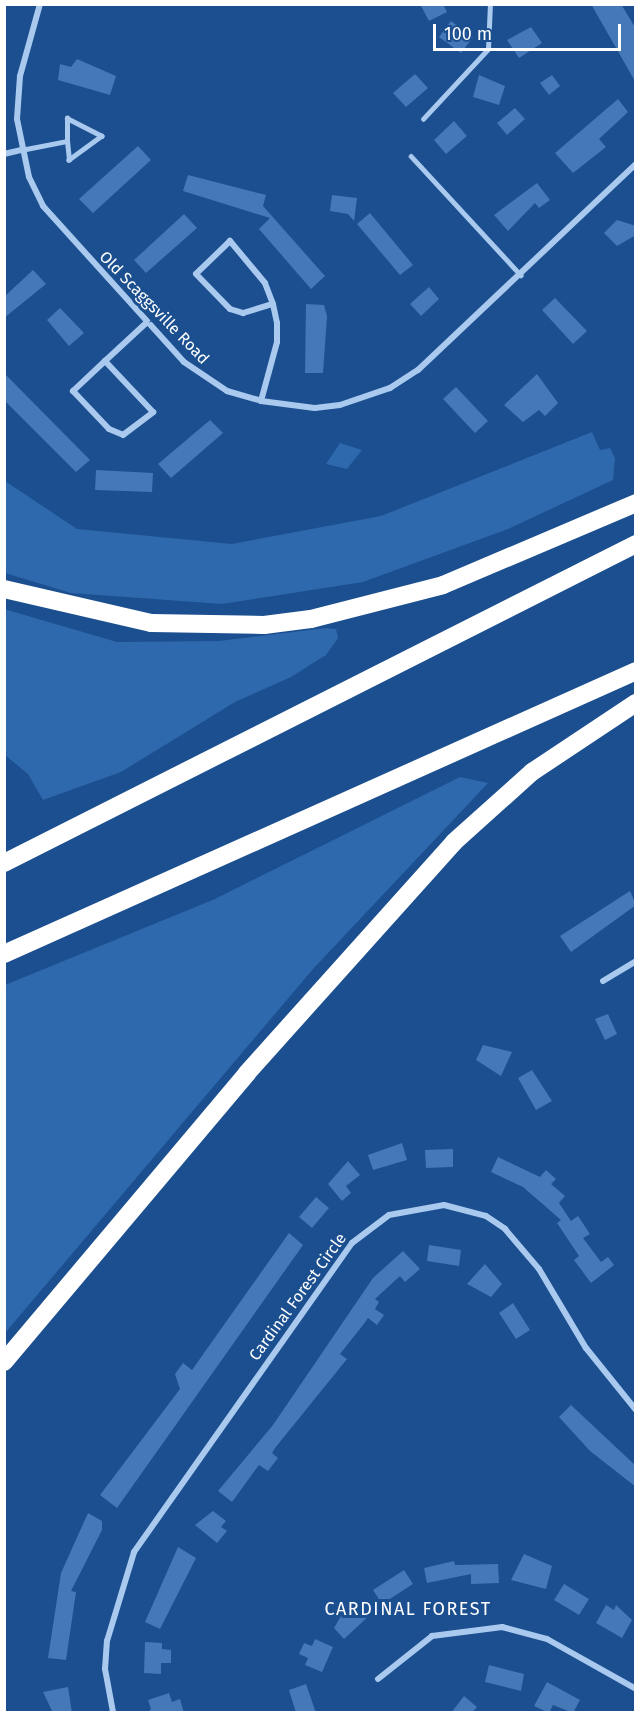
<!DOCTYPE html>
<html>
<head>
<meta charset="utf-8">
<style>
	body { margin:0 }
	#map { position:relative; width:640px; height:1717px; overflow:hidden; background:#1b4f8f; font-family:"Fira Sans",sans-serif }
	div>[style] { position:absolute }
	.green>* { inset:0; background:#2e69ad }
	.building>* { inset:0; background:#4478b7 }
	.lane>* { height:4.5px; margin:-2.25px; padding:0 2.25px; transform-origin:2.25px; border-radius:2.25px; background:#a9c9ee }
	.street>* { height:6px; margin:-3px; padding:0 3px; transform-origin:3px; border-radius:3px; background:#a9c9ee }
	.highway>* { height:18px; margin:-9px; padding:0 9px; transform-origin:9px; border-radius:9px; background:#fff }
	span { translate:-50% -50%; white-space:nowrap; text-align:center; line-height:1.15; -webkit-text-stroke:6px #1b4f8f; paint-order:stroke }
	.street-label { font-size:16px; color:#fff }
	.neighbourhood-label { font-size:18px; color:#fff; letter-spacing:1.5px }
	.frame { position:absolute; inset:0; border:6px solid #fff; pointer-events:none }
	.scale { position:absolute; left:433px; top:24px; width:188px; height:27px; box-sizing:border-box; border:3px solid #fff; border-top:0; padding-left:8px; font-size:18px; line-height:21px; white-space:nowrap; color:#fff; -webkit-text-stroke:4px #1b4f8f; paint-order:stroke }
</style>
</head>
<body>
<div id="map">
	<div class="green">
		<div style="clip-path:polygon(592px 432px,600px 450px,610px 448px,615px 458px,613px 480px,508px 529px,363px 582px,222px 604px,71px 593px,5px 573px,5px 481px,77px 529px,232px 544px,381px 516px)"></div>
		<div style="clip-path:polygon(340px 443px,362px 450px,347px 469px,326px 464px)"></div>
		<div style="clip-path:polygon(4px 609px,117px 642px,219px 641px,326px 628px,336px 629px,338px 638px,326px 655px,291px 677px,235px 702px,121px 772px,43px 800px,28px 774px,5px 755px)"></div>
		<div style="clip-path:polygon(460px 777px,488px 783px,313px 969px,5px 1333px,5px 985px,215px 899px)"></div>
	</div>
	<div class="building">
		<div style="clip-path:polygon(420px 4px,443px 4px,447px 12px,429px 21px)"></div>
		<div style="clip-path:polygon(591px 4px,621px 4px,636px 29px,636px 83px)"></div>
		<div style="clip-path:polygon(451px 21px,473px 37px,461px 53px,439px 37px)"></div>
		<div style="clip-path:polygon(531px 27px,542px 43px,519px 58px,507px 40px)"></div>
		<div style="clip-path:polygon(77px 59px,116px 76px,110px 95px,58px 80px,60px 64px,71px 67px)"></div>
		<div style="clip-path:polygon(415px 74px,428px 88px,406px 107px,393px 93px)"></div>
		<div style="clip-path:polygon(479px 75px,505px 86px,499px 105px,473px 97px)"></div>
		<div style="clip-path:polygon(552px 75px,560px 86px,549px 95px,540px 83px)"></div>
		<div style="clip-path:polygon(618px 99px,628px 112px,599px 139px,606px 147px,573px 173px,555px 153px)"></div>
		<div style="clip-path:polygon(515px 108px,525px 119px,507px 135px,497px 123px)"></div>
		<div style="clip-path:polygon(454px 121px,467px 136px,446px 154px,434px 140px)"></div>
		<div style="clip-path:polygon(138px 146px,151px 160px,93px 213px,79px 199px)"></div>
		<div style="clip-path:polygon(188px 175px,266px 195px,263px 206px,325px 276px,311px 289px,259px 229px,270px 218px,183px 191px)"></div>
		<div style="clip-path:polygon(537px 183px,550px 200px,539px 208px,535px 203px,508px 231px,494px 215px)"></div>
		<div style="clip-path:polygon(332px 195px,357px 198px,354px 221px,348px 214px,330px 211px)"></div>
		<div style="clip-path:polygon(370px 213px,413px 265px,400px 275px,357px 224px)"></div>
		<div style="clip-path:polygon(184px 214px,197px 228px,146px 273px,134px 260px)"></div>
		<div style="clip-path:polygon(617px 220px,636px 226px,636px 235px,617px 246px,604px 233px)"></div>
		<div style="clip-path:polygon(33px 270px,46px 284px,4px 318px,4px 297px)"></div>
		<div style="clip-path:polygon(429px 287px,439px 299px,421px 316px,410px 304px)"></div>
		<div style="clip-path:polygon(555px 298px,587px 331px,573px 344px,542px 310px)"></div>
		<div style="clip-path:polygon(306px 304px,324px 305px,327px 316px,323px 373px,305px 373px)"></div>
		<div style="clip-path:polygon(60px 308px,84px 333px,69px 346px,47px 320px)"></div>
		<div style="clip-path:polygon(4px 373px,90px 460px,76px 472px,4px 400px)"></div>
		<div style="clip-path:polygon(537px 374px,558px 403px,545px 416px,539px 410px,523px 422px,504px 405px)"></div>
		<div style="clip-path:polygon(456px 387px,488px 421px,475px 433px,443px 399px)"></div>
		<div style="clip-path:polygon(210px 420px,223px 433px,171px 478px,158px 464px)"></div>
		<div style="clip-path:polygon(96px 470px,153px 473px,152px 492px,95px 490px)"></div>
		<div style="clip-path:polygon(630px 891px,636px 905px,571px 952px,560px 936px)"></div>
		<div style="clip-path:polygon(608px 1014px,617px 1034px,605px 1040px,595px 1019px)"></div>
		<div style="clip-path:polygon(483px 1045px,512px 1052px,501px 1076px,476px 1060px)"></div>
		<div style="clip-path:polygon(532px 1070px,552px 1101px,536px 1110px,518px 1078px)"></div>
		<div style="clip-path:polygon(402px 1143px,407px 1160px,373px 1170px,368px 1155px)"></div>
		<div style="clip-path:polygon(453px 1149px,453px 1167px,426px 1168px,425px 1150px)"></div>
		<div style="clip-path:polygon(498px 1157px,540px 1177px,546px 1170px,556px 1179px,551px 1184px,565px 1196px,559px 1203px,571px 1221px,578px 1216px,590px 1234px,583px 1238px,601px 1262px,608px 1257px,614px 1265px,591px 1283px,574px 1260px,579px 1256px,557px 1223px,561px 1220px,523px 1187px,491px 1172px)"></div>
		<div style="clip-path:polygon(348px 1161px,360px 1175px,346px 1186px,351px 1193px,342px 1201px,328px 1184px)"></div>
		<div style="clip-path:polygon(316px 1197px,329px 1208px,312px 1228px,299px 1217px)"></div>
		<div style="clip-path:polygon(289px 1233px,303px 1245px,117px 1508px,100px 1495px,180px 1389px,175px 1374px,183px 1363px,192px 1370px)"></div>
		<div style="clip-path:polygon(429px 1245px,461px 1250px,459px 1266px,427px 1261px)"></div>
		<div style="clip-path:polygon(403px 1251px,420px 1269px,405px 1282px,400px 1276px,375px 1299px,379px 1302px,375px 1309px,384px 1315px,377px 1325px,368px 1318px,363px 1325px,340px 1354px,347px 1359px,275px 1448px,272px 1453px,278px 1458px,268px 1471px,259px 1465px,232px 1502px,218px 1491px,273px 1425px,373px 1278px)"></div>
		<div style="clip-path:polygon(485px 1264px,502px 1284px,491px 1297px,467px 1284px)"></div>
		<div style="clip-path:polygon(513px 1303px,530px 1330px,516px 1339px,499px 1313px)"></div>
		<div style="clip-path:polygon(571px 1405px,636px 1466px,636px 1487px,590px 1451px,559px 1417px)"></div>
		<div style="clip-path:polygon(213px 1511px,226px 1521px,221px 1527px,227px 1531px,217px 1543px,195px 1525px)"></div>
		<div style="clip-path:polygon(88px 1513px,102px 1521px,102px 1530px,71px 1591px,76px 1592px,66px 1660px,48px 1658px,61px 1573px)"></div>
		<div style="clip-path:polygon(178px 1547px,196px 1558px,160px 1629px,145px 1622px)"></div>
		<div style="clip-path:polygon(524px 1554px,552px 1566px,546px 1589px,511px 1580px)"></div>
		<div style="clip-path:polygon(454px 1561px,455px 1565px,498px 1564px,499px 1583px,471px 1584px,471px 1574px,427px 1583px,424px 1568px)"></div>
		<div style="clip-path:polygon(404px 1570px,413px 1584px,382px 1604px,373px 1590px)"></div>
		<div style="clip-path:polygon(564px 1584px,589px 1599px,579px 1615px,554px 1600px)"></div>
		<div style="clip-path:polygon(349px 1602px,354px 1607px,360px 1602px,371px 1614px,344px 1639px,334px 1628px)"></div>
		<div style="clip-path:polygon(606px 1605px,614px 1610px,616px 1605px,632px 1620px,622px 1638px,596px 1623px)"></div>
		<div style="clip-path:polygon(315px 1639px,333px 1647px,322px 1672px,305px 1665px,308px 1658px,299px 1654px,304px 1643px,312px 1646px)"></div>
		<div style="clip-path:polygon(145px 1642px,162px 1643px,162px 1649px,171px 1650px,171px 1663px,161px 1663px,161px 1674px,144px 1673px)"></div>
		<div style="clip-path:polygon(489px 1665px,524px 1674px,521px 1691px,485px 1682px)"></div>
		<div style="clip-path:polygon(547px 1682px,580px 1700px,573px 1713px,553px 1705px,549px 1713px,534px 1706px)"></div>
		<div style="clip-path:polygon(306px 1684px,316px 1713px,296px 1713px,289px 1690px)"></div>
		<div style="clip-path:polygon(68px 1687px,72px 1713px,53px 1713px,43px 1692px)"></div>
		<div style="clip-path:polygon(169px 1693px,172px 1702px,180px 1699px,184px 1713px,147px 1713px,151px 1709px,148px 1700px)"></div>
		<div style="clip-path:polygon(464px 1696px,477px 1707px,472px 1713px,451px 1713px)"></div>
	</div>
	<div class="lane">
		<div style="left:423px;top:119px;width:96px;rotate:-47.1deg"></div>
		<div style="left:488px;top:49px;width:45px;rotate:-87.5deg"></div>
		<div style="left:21px;top:150px;width:47px;rotate:-11.1deg"></div>
		<div style="left:67px;top:141px;width:23px;rotate:-90deg"></div>
		<div style="left:67px;top:118px;width:39px;rotate:27deg"></div>
		<div style="left:102px;top:136px;width:41px;rotate:144deg"></div>
		<div style="left:69px;top:160px;width:19px;rotate:-96deg"></div>
		<div style="left:411px;top:156px;width:162px;rotate:47.3deg"></div>
	</div>
	<div class="street">
		<div style="left:40px;top:4px;width:75px;rotate:105.5deg"></div>
		<div style="left:20px;top:76px;width:43px;rotate:94deg"></div>
		<div style="left:17px;top:119px;width:59px;rotate:78.3deg"></div>
		<div style="left:29px;top:177px;width:32px;rotate:64deg"></div>
		<div style="left:43px;top:206px;width:210px;rotate:47.9deg"></div>
		<div style="left:184px;top:362px;width:52px;rotate:34deg"></div>
		<div style="left:227px;top:391px;width:35px;rotate:16deg"></div>
		<div style="left:261px;top:401px;width:54px;rotate:7.4deg"></div>
		<div style="left:315px;top:408px;width:25px;rotate:-7deg"></div>
		<div style="left:340px;top:405px;width:53px;rotate:-18.8deg"></div>
		<div style="left:390px;top:388px;width:33px;rotate:-33deg"></div>
		<div style="left:418px;top:370px;width:300px;rotate:-43.4deg"></div>
		<div style="left:4px;top:154px;width:17px;rotate:-13deg"></div>
		<div style="left:105px;top:361px;width:44px;rotate:136.8deg"></div>
		<div style="left:73px;top:391px;width:52px;rotate:46.5deg"></div>
		<div style="left:109px;top:429px;width:15px;rotate:23deg"></div>
		<div style="left:123px;top:435px;width:38px;rotate:-37deg"></div>
		<div style="left:153px;top:412px;width:70px;rotate:-133.3deg"></div>
		<div style="left:105px;top:361px;width:56px;rotate:-42.8deg"></div>
		<div style="left:261px;top:401px;width:61px;rotate:-74.8deg"></div>
		<div style="left:277px;top:342px;width:19px;rotate:-90deg"></div>
		<div style="left:277px;top:323px;width:19px;rotate:-102deg"></div>
		<div style="left:273px;top:304px;width:22px;rotate:-111deg"></div>
		<div style="left:265px;top:283px;width:55px;rotate:-129.8deg"></div>
		<div style="left:230px;top:241px;width:47px;rotate:135.9deg"></div>
		<div style="left:196px;top:274px;width:49px;rotate:45.8deg"></div>
		<div style="left:230px;top:309px;width:14px;rotate:17deg"></div>
		<div style="left:243px;top:313px;width:31px;rotate:-17deg"></div>
		<div style="left:603px;top:981px;width:39px;rotate:-31deg"></div>
		<div style="left:378px;top:1679px;width:69px;rotate:-38.5deg"></div>
		<div style="left:432px;top:1636px;width:71px;rotate:-7.3deg"></div>
		<div style="left:502px;top:1627px;width:47px;rotate:14.9deg"></div>
		<div style="left:547px;top:1639px;width:102px;rotate:29.3deg"></div>
		<div style="left:113px;top:1712px;width:44px;rotate:-100.5deg"></div>
		<div style="left:105px;top:1669px;width:28px;rotate:-86deg"></div>
		<div style="left:107px;top:1641px;width:93px;rotate:-73.1deg"></div>
		<div style="left:134px;top:1552px;width:378px;rotate:-54.8deg"></div>
		<div style="left:352px;top:1243px;width:46px;rotate:-37.1deg"></div>
		<div style="left:389px;top:1215px;width:56px;rotate:-10.3deg"></div>
		<div style="left:444px;top:1205px;width:43px;rotate:14.7deg"></div>
		<div style="left:486px;top:1216px;width:23px;rotate:34deg"></div>
		<div style="left:505px;top:1229px;width:52px;rotate:49.6deg"></div>
		<div style="left:539px;top:1269px;width:92px;rotate:59.3deg"></div>
		<div style="left:586px;top:1348px;width:80px;rotate:51.1deg"></div>
	</div>
	<div class="highway">
		<div style="left:4px;top:589px;width:151px;rotate:13deg"></div>
		<div style="left:151px;top:623px;width:113px;rotate:1deg"></div>
		<div style="left:264px;top:625px;width:47px;rotate:-7.3deg"></div>
		<div style="left:311px;top:619px;width:136px;rotate:-14.4deg"></div>
		<div style="left:443px;top:585px;width:210px;rotate:-23deg"></div>
		<div style="left:4px;top:863px;width:708px;rotate:-26.78deg"></div>
		<div style="left:4px;top:954px;width:692px;rotate:-24.12deg"></div>
		<div style="left:4px;top:1362px;width:378px;rotate:-49.9deg"></div>
		<div style="left:247px;top:1073px;width:310px;rotate:-48.1deg"></div>
		<div style="left:454px;top:842px;width:105px;rotate:-41.9deg"></div>
		<div style="left:532px;top:772px;width:125px;rotate:-33.6deg"></div>
	</div>
	<div class="street-label">
		<span style="left:154px;top:308px;rotate:46deg">Old Scaggsville Road</span>
		<span style="left:298px;top:1297px;rotate:-54deg">Cardinal Forest Circle</span>
	</div>
	<div class="neighbourhood-label">
		<span style="left:408px;top:1609px">CARDINAL FOREST</span>
	</div>
	<div class="frame"></div>
	<div class="scale">100 m</div>
</div>
</body>
</html>
